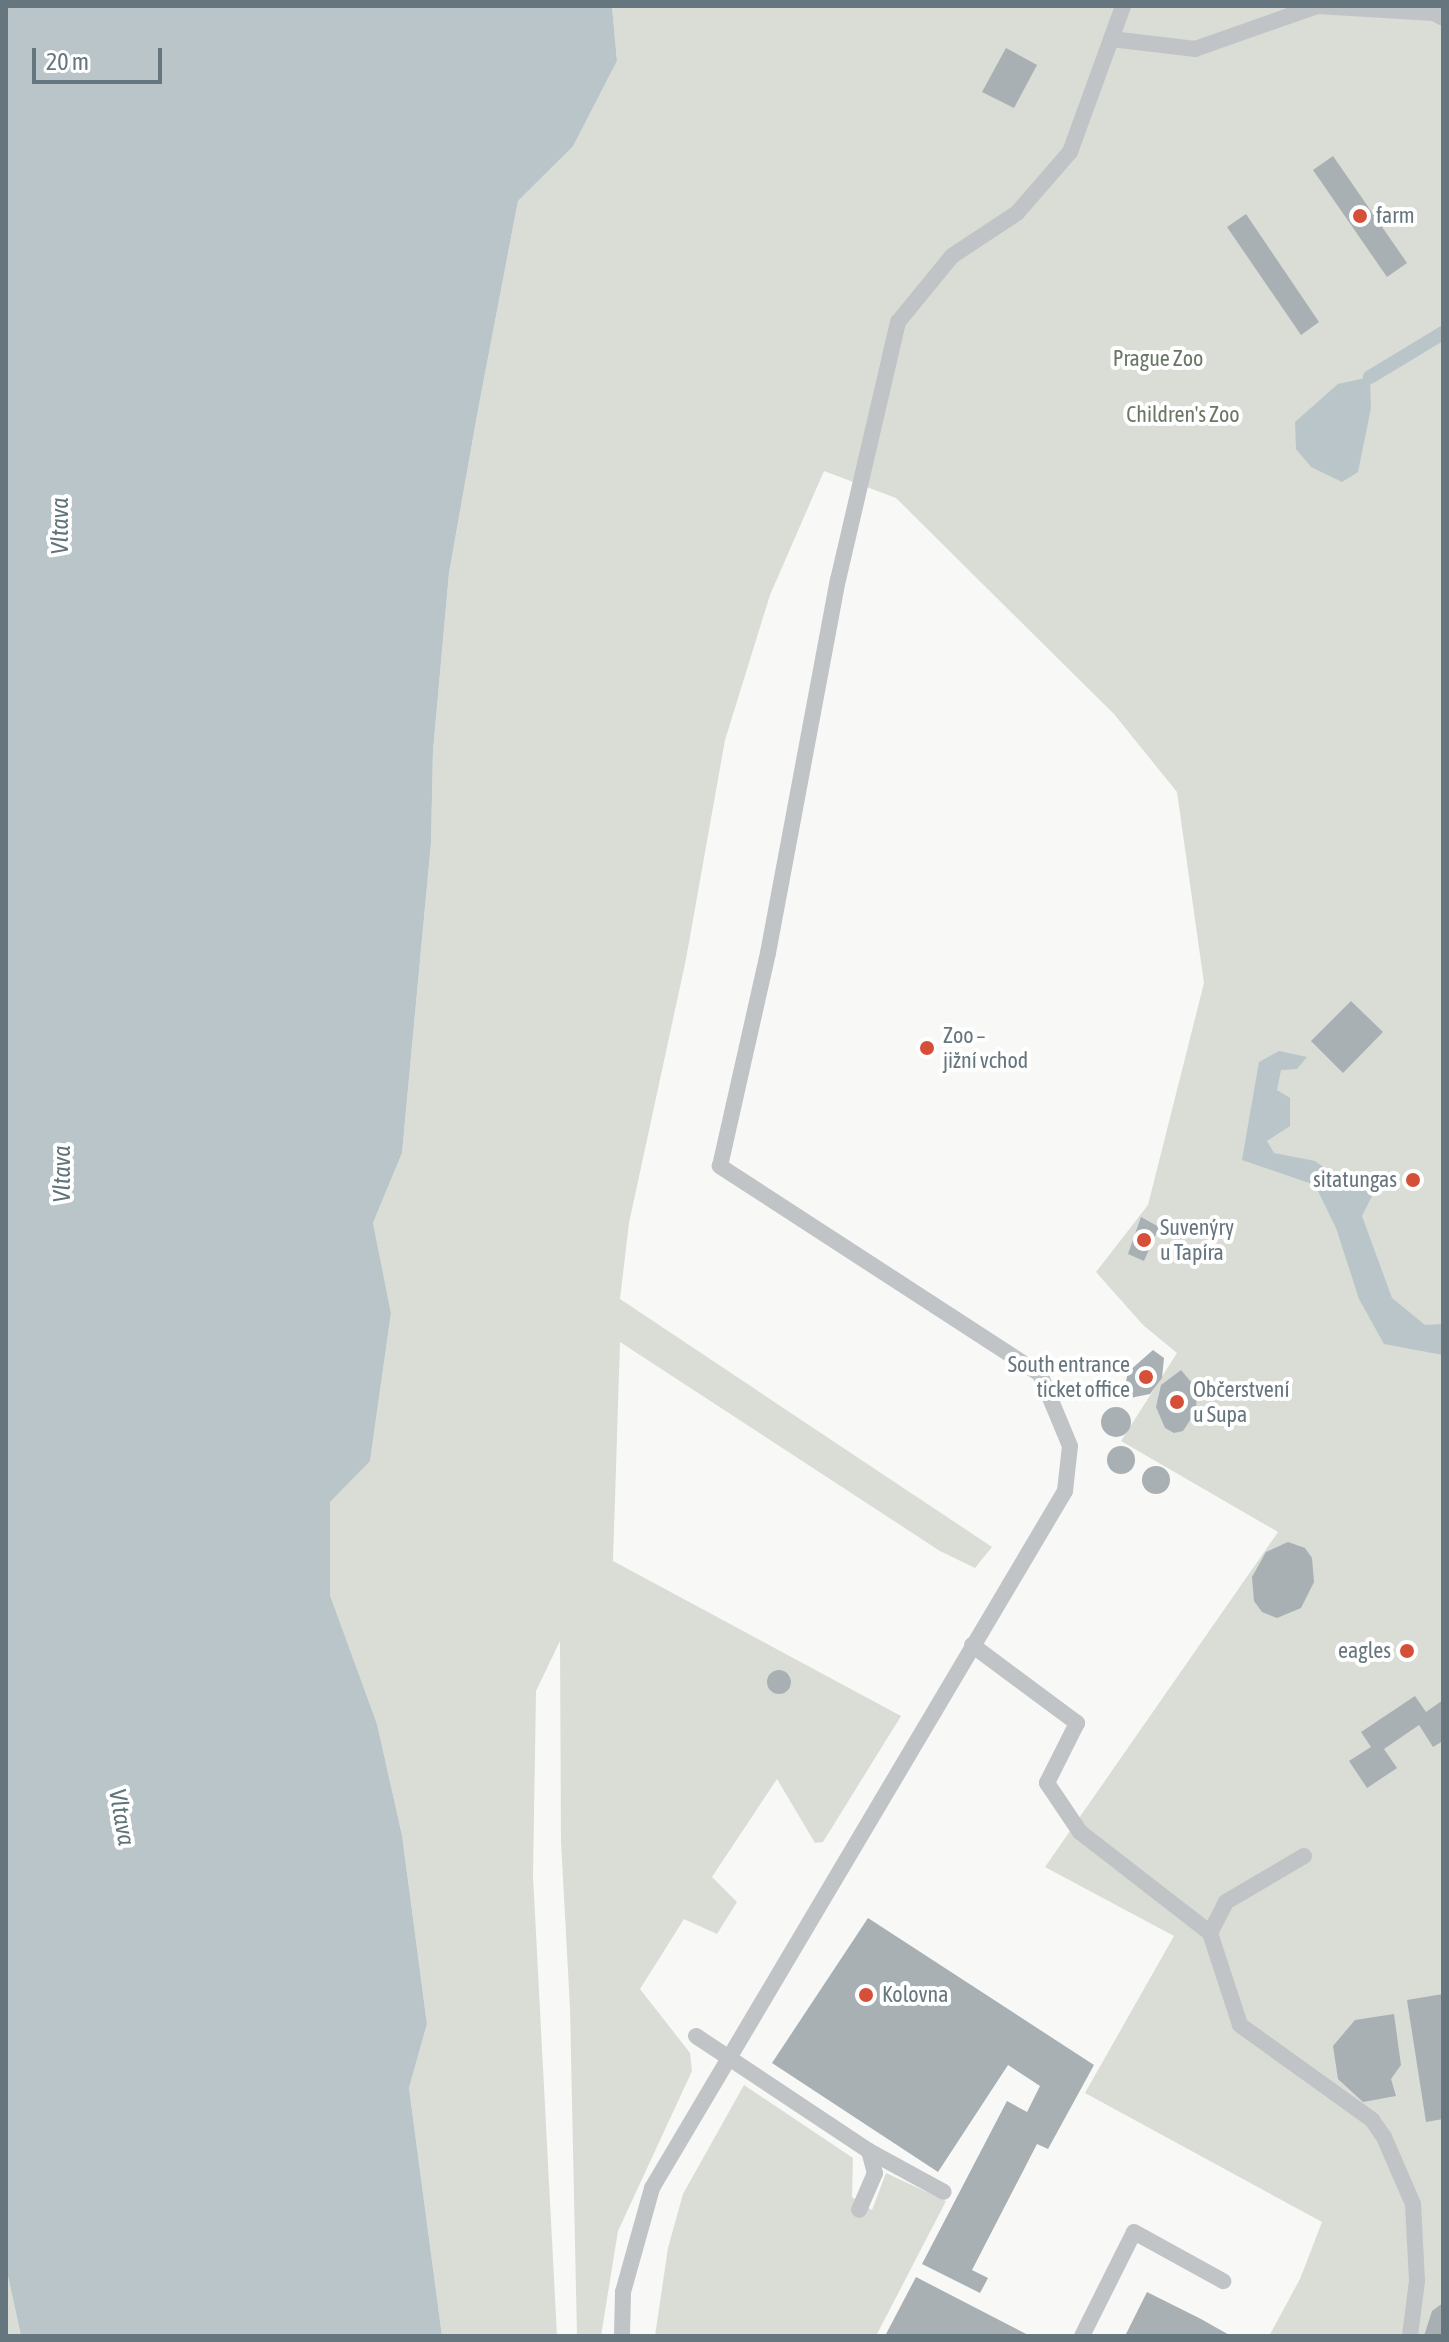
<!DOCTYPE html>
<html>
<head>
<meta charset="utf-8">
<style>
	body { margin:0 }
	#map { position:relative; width:1449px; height:2342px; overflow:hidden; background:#f8f8f6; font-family:"Asap Condensed",sans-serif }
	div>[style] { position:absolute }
	.green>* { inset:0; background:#d9ddd5 }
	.water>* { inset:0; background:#b9c5c9 }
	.stream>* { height:14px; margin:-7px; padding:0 7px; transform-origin:7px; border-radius:7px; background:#b9c5c9 }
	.building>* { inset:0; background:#a8b0b4 }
	.round { border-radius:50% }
	.lane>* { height:16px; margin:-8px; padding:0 8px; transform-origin:8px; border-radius:8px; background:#c0c4c7 }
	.dots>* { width:22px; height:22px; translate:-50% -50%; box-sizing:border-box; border:4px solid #fff; border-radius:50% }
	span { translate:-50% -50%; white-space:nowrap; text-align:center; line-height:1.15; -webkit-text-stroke:8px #fff; paint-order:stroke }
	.poi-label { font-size:22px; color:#66767e }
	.left { translate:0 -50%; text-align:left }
	.right { translate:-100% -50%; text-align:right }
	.park-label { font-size:22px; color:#697764 }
	.water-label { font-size:24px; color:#607479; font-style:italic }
	.frame { position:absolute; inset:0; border:8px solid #66767e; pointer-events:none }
	.scale { position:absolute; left:32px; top:48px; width:130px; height:36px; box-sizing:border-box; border:4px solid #66767e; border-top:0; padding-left:10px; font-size:24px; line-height:28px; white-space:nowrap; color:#66767e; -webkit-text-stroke:6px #fff; paint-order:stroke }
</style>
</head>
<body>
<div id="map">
	<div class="green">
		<div style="clip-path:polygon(evenodd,612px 6px,1443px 6px,1443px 2336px,1269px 2336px,1300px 2279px,1322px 2222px,1085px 2093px,1174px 1936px,1045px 1867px,1278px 1532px,1121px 1441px,1177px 1353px,1143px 1325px,1096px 1272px,1148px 1205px,1204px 983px,1177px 792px,1114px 714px,896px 498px,824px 471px,770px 595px,725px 740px,686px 959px,629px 1223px,620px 1299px,992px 1547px,975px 1568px,940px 1551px,620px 1342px,613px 1561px,901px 1716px,823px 1842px,815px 1843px,777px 1779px,712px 1877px,737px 1902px,717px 1934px,684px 1919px,640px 1989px,690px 2053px,692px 2071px,618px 2231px,601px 2336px,577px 2336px,570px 2008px,561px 1842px,560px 1641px,536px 1691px,533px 1876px,557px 2336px,442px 2336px,409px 2088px,427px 2024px,402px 1835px,377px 1724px,330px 1595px,330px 1501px,370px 1460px,391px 1313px,373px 1223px,402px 1153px,431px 843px,433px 751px,449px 573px,478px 410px,518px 201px,573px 145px,617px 61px,612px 6px,779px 1670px,790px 1675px,791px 1685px,779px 1694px,767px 1684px,771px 1673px,779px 1670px)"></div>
		<div style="clip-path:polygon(744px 2085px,853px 2158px,852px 2197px,872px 2210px,886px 2173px,946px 2201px,876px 2336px,655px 2336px,668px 2248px,683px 2194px)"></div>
		<div style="clip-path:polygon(6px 2267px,21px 2336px,6px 2336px)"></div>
	</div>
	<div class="water">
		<div style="clip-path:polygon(6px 6px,612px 6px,617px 61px,573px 146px,518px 201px,478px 410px,449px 573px,433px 751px,431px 843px,402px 1153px,373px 1223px,391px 1313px,370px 1461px,330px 1502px,330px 1595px,377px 1724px,402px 1835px,427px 2024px,409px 2088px,442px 2336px,21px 2336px,6px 2267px)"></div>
		<div style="clip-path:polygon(1370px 377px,1371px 408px,1358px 472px,1342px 482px,1311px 467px,1296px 449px,1295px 422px,1338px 384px)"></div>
		<div style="clip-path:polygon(1279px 1051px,1307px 1057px,1297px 1069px,1281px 1070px,1277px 1090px,1290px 1098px,1290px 1126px,1267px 1141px,1274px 1153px,1315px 1161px,1333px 1174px,1348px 1173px,1361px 1181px,1372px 1196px,1362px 1216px,1392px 1298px,1425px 1325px,1443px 1324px,1443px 1355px,1384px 1344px,1359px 1299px,1336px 1228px,1315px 1185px,1242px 1160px,1259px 1062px)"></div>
	</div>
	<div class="stream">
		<div style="left:1370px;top:377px;width:85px;rotate:-31.1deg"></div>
	</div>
	<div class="building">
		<div style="clip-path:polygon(1006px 48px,1037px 65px,1014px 108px,982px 92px)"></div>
		<div style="clip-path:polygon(1333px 156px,1407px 263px,1387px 277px,1313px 170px)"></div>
		<div style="clip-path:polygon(1246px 214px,1319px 322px,1301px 335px,1227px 227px)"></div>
		<div style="clip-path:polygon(1351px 1001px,1383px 1032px,1343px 1073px,1311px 1041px)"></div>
		<div style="clip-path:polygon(1141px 1217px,1159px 1227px,1144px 1261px,1128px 1254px)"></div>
		<div style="clip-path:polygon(1153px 1350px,1164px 1358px,1162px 1378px,1150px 1394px,1130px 1398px,1125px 1386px,1128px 1372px)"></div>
		<div style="clip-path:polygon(1181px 1370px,1197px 1389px,1196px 1411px,1183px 1431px,1174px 1433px,1165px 1428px,1156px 1407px,1161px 1385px)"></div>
		<div class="round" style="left:1101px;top:1407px;width:30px;height:30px"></div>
		<div class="round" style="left:1107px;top:1446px;width:28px;height:28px"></div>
		<div class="round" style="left:1142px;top:1466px;width:28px;height:28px"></div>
		<div style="clip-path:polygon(1288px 1542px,1305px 1548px,1312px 1558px,1314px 1582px,1301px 1608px,1277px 1618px,1262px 1612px,1254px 1601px,1252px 1577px,1266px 1552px)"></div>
		<div class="round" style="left:767px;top:1670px;width:24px;height:24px"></div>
		<div style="clip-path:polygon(1415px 1696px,1426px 1712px,1443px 1700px,1443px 1741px,1433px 1747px,1419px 1725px,1384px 1749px,1397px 1768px,1367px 1788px,1349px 1761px,1371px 1747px,1361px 1732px)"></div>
		<div style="clip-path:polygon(868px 1918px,1094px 2065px,1048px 2149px,1037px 2144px,972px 2270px,988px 2278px,980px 2293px,922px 2264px,1007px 2101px,1027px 2112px,1040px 2086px,1008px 2065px,938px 2172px,772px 2063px)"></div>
		<div style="clip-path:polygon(1443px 1994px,1443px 2119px,1426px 2122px,1407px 2000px)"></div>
		<div style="clip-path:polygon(1394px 2014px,1401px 2065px,1391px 2079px,1396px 2096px,1363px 2102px,1338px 2079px,1333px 2046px,1355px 2020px)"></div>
		<div style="clip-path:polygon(916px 2277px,1030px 2336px,885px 2336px)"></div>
		<div style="clip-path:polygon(1147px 2292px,1201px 2319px,1231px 2336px,1125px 2336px)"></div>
		<div style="clip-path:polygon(1443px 2303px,1443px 2336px,1424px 2336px,1432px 2311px)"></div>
	</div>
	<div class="lane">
		<div style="left:1111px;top:39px;width:85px;rotate:6.8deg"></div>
		<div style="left:1195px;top:49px;width:129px;rotate:-19.4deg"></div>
		<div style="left:1317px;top:6px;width:117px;rotate:3.4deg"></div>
		<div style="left:1434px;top:13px;width:10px;rotate:29deg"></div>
		<div style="left:972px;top:1645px;width:131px;rotate:36.6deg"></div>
		<div style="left:1077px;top:1723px;width:67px;rotate:116.6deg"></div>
		<div style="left:1047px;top:1783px;width:59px;rotate:56deg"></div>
		<div style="left:1080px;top:1832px;width:165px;rotate:37.8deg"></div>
		<div style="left:1304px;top:1856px;width:91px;rotate:149.5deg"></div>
		<div style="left:1226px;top:1902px;width:35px;rotate:117deg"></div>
		<div style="left:1210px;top:1933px;width:97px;rotate:71.9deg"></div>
		<div style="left:1240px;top:2025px;width:163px;rotate:35.7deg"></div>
		<div style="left:1372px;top:2120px;width:21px;rotate:55deg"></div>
		<div style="left:1384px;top:2137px;width:73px;rotate:66.6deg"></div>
		<div style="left:1413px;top:2204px;width:77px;rotate:87deg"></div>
		<div style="left:1417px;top:2281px;width:55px;rotate:97.3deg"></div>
		<div style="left:696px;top:2036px;width:208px;rotate:33.6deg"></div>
		<div style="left:869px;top:2151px;width:23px;rotate:75deg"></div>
		<div style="left:875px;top:2173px;width:40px;rotate:113.4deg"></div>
		<div style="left:869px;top:2151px;width:85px;rotate:28.7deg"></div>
		<div style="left:622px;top:2336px;width:44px;rotate:-88.7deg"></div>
		<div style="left:623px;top:2292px;width:108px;rotate:-74.4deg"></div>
		<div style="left:652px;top:2188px;width:810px;rotate:-59.35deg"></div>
		<div style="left:1065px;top:1491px;width:45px;rotate:-83.7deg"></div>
		<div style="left:1070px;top:1446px;width:78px;rotate:-112.6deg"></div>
		<div style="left:1040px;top:1374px;width:382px;rotate:-147deg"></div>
		<div style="left:720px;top:1166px;width:218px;rotate:-77.3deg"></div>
		<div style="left:768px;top:953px;width:380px;rotate:-79.4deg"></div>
		<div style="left:838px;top:580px;width:265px;rotate:-76.9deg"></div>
		<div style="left:898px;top:322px;width:85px;rotate:-50.7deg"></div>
		<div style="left:952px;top:256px;width:78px;rotate:-33.5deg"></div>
		<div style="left:1017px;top:213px;width:81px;rotate:-49deg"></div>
		<div style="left:1070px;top:152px;width:155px;rotate:-70deg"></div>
		<div style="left:1082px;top:2336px;width:116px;rotate:-63.4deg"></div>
		<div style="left:1134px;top:2232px;width:102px;rotate:28.8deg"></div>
	</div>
	<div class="dots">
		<div style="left:1360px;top:216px;background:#d64f38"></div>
		<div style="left:927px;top:1048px;background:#d64f38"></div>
		<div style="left:1413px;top:1180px;background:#d64f38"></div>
		<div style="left:1144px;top:1240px;background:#d64f38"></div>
		<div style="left:1146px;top:1377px;background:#d64f38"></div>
		<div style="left:1177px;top:1402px;background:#d64f38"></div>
		<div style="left:1407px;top:1651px;background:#d64f38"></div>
		<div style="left:866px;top:1995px;background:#d64f38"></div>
	</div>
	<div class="poi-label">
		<span class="left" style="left:1376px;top:216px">farm</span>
		<span class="left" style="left:943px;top:1048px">Zoo –<br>jižní vchod</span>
		<span class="right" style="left:1397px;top:1180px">sitatungas</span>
		<span class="left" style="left:1160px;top:1240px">Suvenýry<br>u Tapíra</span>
		<span class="right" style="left:1130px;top:1377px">South entrance<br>ticket office</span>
		<span class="left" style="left:1193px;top:1402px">Občerstvení<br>u Supa</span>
		<span class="right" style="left:1391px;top:1651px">eagles</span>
		<span class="left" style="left:882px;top:1995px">Kolovna</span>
	</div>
	<div class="park-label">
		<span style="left:1158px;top:359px">Prague Zoo</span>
		<span style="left:1183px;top:415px">Children's Zoo</span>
	</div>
	<div class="water-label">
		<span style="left:60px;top:526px;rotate:-90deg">Vltava</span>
		<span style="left:62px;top:1174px;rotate:-90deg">Vltava</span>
		<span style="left:122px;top:1817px;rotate:80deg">Vltava</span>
	</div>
	<div class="frame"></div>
	<div class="scale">20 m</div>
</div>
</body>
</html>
